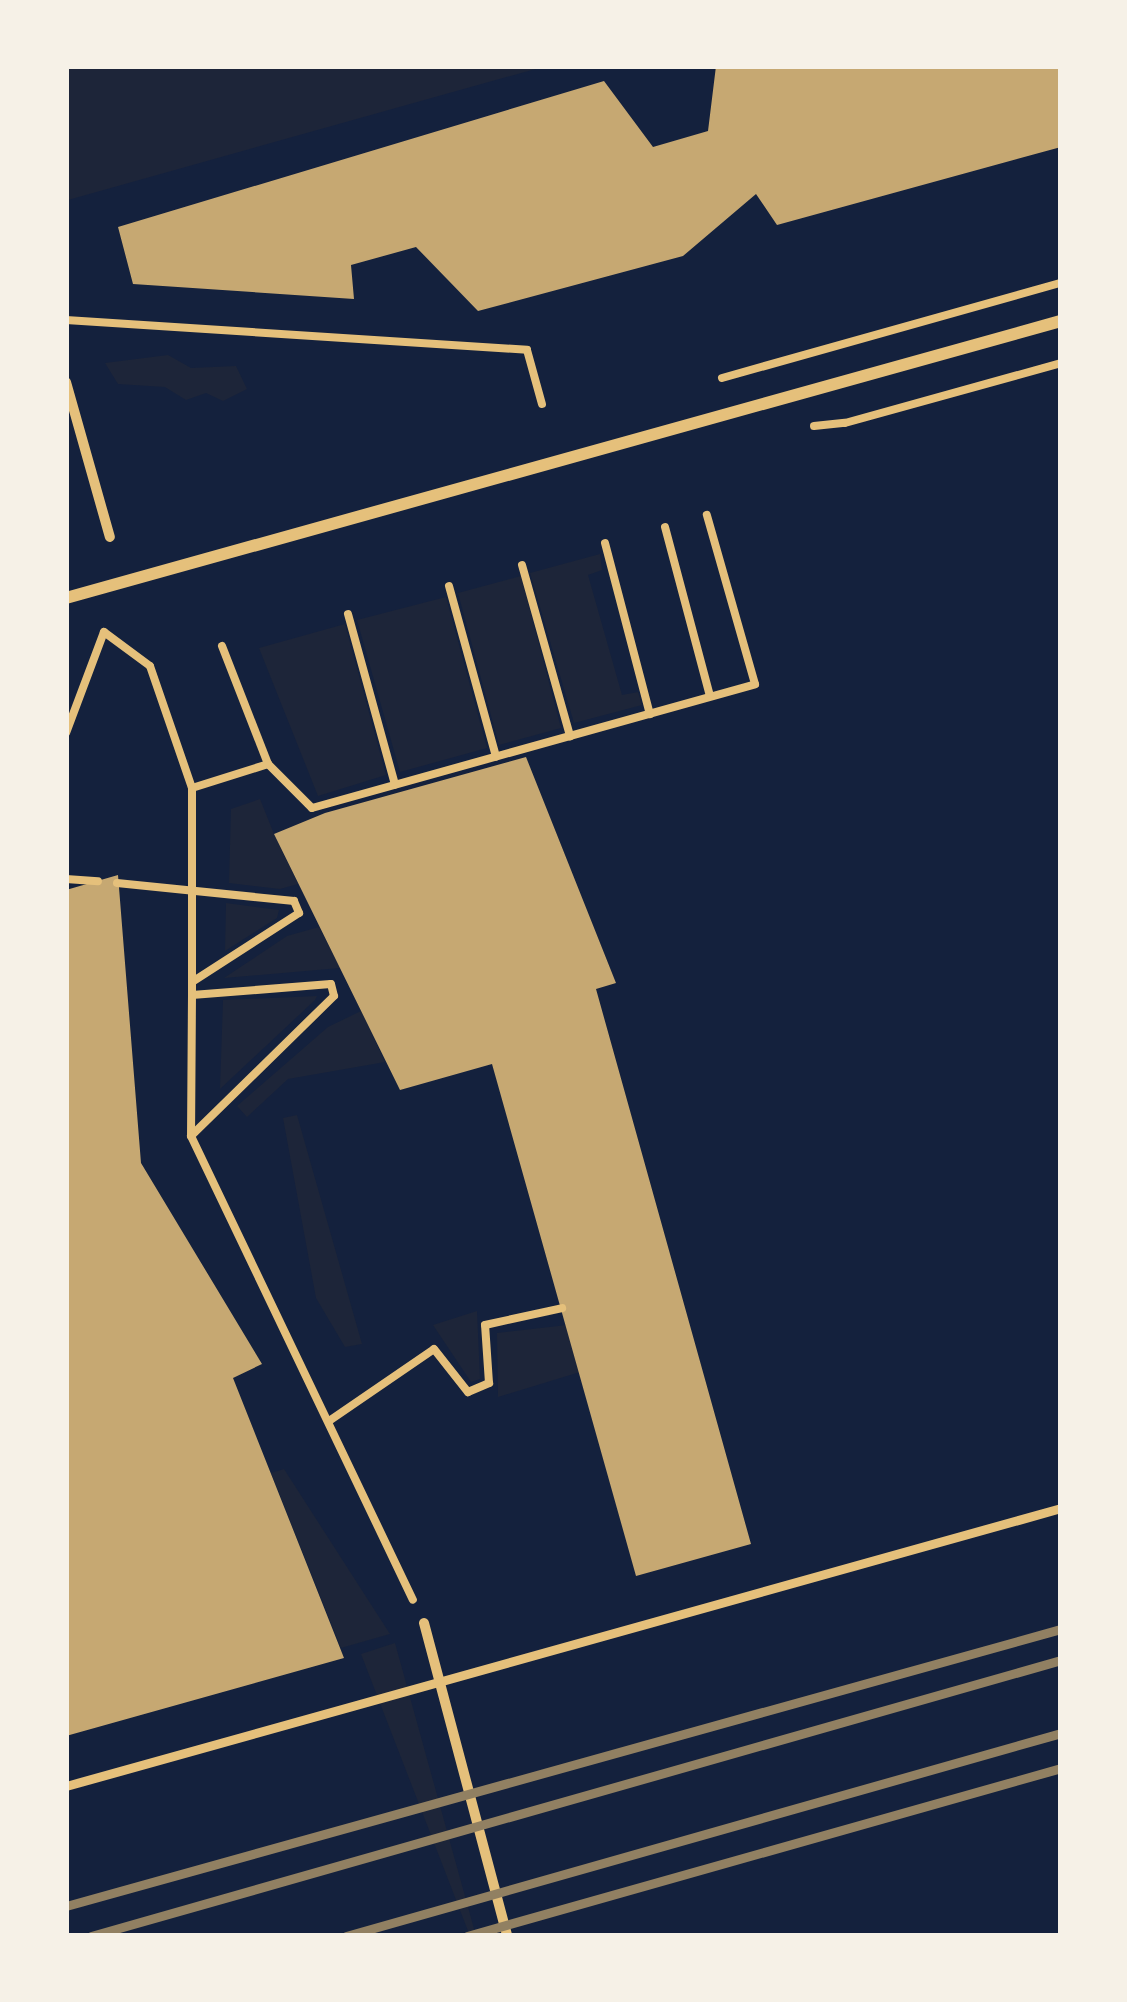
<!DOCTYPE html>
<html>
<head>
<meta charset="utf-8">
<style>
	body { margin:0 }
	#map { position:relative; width:1127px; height:2002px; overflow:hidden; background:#14213d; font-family:"Public Sans",sans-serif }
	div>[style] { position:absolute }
	.green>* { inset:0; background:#1d2539 }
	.building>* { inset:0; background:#c6a872 }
	.path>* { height:8px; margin:-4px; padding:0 4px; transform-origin:4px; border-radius:4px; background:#e5c07b }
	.service>* { height:9px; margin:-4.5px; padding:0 4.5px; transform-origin:4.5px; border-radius:4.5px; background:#e5c07b }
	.pedestrian>* { height:10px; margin:-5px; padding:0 5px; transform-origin:5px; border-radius:5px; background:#e5c07b }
	.minor>* { height:12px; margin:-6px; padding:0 6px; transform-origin:6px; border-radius:6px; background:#e5c07b }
	.rail>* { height:9px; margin:-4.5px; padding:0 4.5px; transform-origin:4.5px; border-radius:4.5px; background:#918062 }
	span { translate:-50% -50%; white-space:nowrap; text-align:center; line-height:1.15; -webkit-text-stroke:12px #f6f1e7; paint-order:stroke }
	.frame { position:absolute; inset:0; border:69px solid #f6f1e7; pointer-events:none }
</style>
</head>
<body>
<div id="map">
	<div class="green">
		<div style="clip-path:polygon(66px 66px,546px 66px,68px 200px)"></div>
		<div style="clip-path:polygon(168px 355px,191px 368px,236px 366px,247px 389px,223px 401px,206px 393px,186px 400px,165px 387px,118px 384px,105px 363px)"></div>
		<div style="clip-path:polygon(600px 554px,602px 570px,588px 575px,622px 695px,638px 692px,642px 705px,574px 723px,530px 573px)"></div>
		<div style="clip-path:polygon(521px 576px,561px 728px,499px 745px,458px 593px)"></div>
		<div style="clip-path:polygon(446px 597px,487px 748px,400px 772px,357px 620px)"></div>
		<div style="clip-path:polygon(345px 624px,386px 775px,318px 796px,259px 648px)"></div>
		<div style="clip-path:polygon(260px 799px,274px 834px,298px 884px,280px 889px,229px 883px,231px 809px)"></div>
		<div style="clip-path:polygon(226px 903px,279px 910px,277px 918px,225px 951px)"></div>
		<div style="clip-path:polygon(319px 927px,340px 968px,224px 978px,287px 936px)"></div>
		<div style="clip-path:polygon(317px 996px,315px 1000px,220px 1089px,223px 1000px)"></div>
		<div style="clip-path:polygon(361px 1011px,385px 1062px,288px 1079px,247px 1117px,237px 1106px,328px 1027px)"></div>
		<div style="clip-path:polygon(297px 1115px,362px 1344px,345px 1347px,316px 1298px,283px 1118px)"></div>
		<div style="clip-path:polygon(477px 1311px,480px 1379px,471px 1382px,433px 1325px)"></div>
		<div style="clip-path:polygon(567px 1325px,580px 1372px,498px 1397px,497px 1333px)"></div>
		<div style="clip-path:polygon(284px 1469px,390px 1634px,341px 1648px,271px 1473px)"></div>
		<div style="clip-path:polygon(395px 1643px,476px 1936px,470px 1936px,361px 1654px)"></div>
	</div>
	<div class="building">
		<div style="clip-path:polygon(716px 66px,1061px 66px,1061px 147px,777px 225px,756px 194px,683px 256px,478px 311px,416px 247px,351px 265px,354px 299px,133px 284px,118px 227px,604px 81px,653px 147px,708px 131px)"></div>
		<div style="clip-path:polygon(526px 757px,616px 983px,596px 989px,751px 1544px,636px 1576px,492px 1064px,400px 1090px,274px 834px,325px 813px)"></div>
		<div style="clip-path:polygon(118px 875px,141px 1163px,262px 1364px,233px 1378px,344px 1658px,66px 1736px,66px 890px)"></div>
	</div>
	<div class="path">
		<div style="left:66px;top:320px;width:462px;rotate:3.7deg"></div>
		<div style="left:527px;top:350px;width:56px;rotate:74.5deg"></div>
		<div style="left:722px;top:378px;width:352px;rotate:-15.7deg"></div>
		<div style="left:814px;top:426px;width:31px;rotate:-6deg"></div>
		<div style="left:845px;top:423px;width:224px;rotate:-15.5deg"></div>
		<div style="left:665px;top:527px;width:175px;rotate:75.1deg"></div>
		<div style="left:605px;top:543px;width:177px;rotate:75.3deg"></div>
		<div style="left:522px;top:565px;width:178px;rotate:74.3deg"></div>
		<div style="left:449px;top:586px;width:177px;rotate:74.6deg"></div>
		<div style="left:348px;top:614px;width:177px;rotate:74.6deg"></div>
		<div style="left:222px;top:646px;width:127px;rotate:68.7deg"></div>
		<div style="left:66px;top:733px;width:108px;rotate:-69.4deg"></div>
		<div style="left:104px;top:632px;width:57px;rotate:36.5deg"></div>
		<div style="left:150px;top:666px;width:129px;rotate:71deg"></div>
		<div style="left:192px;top:788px;width:194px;rotate:90deg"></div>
		<div style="left:192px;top:788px;width:80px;rotate:-17.5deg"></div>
		<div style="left:268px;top:764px;width:62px;rotate:45deg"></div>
		<div style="left:312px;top:808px;width:460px;rotate:-15.6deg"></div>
		<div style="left:755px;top:684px;width:176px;rotate:-105.9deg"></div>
		<div style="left:66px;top:879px;width:32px;rotate:4deg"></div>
		<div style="left:117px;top:883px;width:178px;rotate:5.8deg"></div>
		<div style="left:294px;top:901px;width:13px;rotate:67deg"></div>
		<div style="left:299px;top:913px;width:127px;rotate:147.2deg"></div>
		<div style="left:192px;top:982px;width:13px;rotate:90deg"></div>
		<div style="left:192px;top:995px;width:139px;rotate:-4.5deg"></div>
		<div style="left:331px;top:984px;width:12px;rotate:76deg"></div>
		<div style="left:334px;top:996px;width:200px;rotate:135.6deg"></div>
		<div style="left:192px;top:995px;width:141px;rotate:90.4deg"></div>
		<div style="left:191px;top:1136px;width:514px;rotate:64.43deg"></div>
		<div style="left:329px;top:1421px;width:127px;rotate:-34.4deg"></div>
		<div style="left:434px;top:1349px;width:55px;rotate:51.7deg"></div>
		<div style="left:468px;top:1392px;width:23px;rotate:-23deg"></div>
		<div style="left:489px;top:1383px;width:58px;rotate:-93.9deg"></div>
		<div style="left:485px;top:1325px;width:79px;rotate:-12.4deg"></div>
	</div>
	<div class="service">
		<div style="left:66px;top:1786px;width:1033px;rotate:-15.61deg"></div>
	</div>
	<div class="pedestrian">
		<div style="left:66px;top:382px;width:161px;rotate:74.2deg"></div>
		<div style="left:424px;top:1623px;width:324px;rotate:75.1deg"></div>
	</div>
	<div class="minor">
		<div style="left:66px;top:598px;width:1033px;rotate:-15.56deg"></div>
	</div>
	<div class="rail">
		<div style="left:66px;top:1906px;width:1033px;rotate:-15.56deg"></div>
		<div style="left:91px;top:1936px;width:1009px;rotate:-15.88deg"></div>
		<div style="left:346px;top:1936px;width:743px;rotate:-15.85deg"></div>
		<div style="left:467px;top:1936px;width:617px;rotate:-15.79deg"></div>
	</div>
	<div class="frame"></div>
</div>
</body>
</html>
